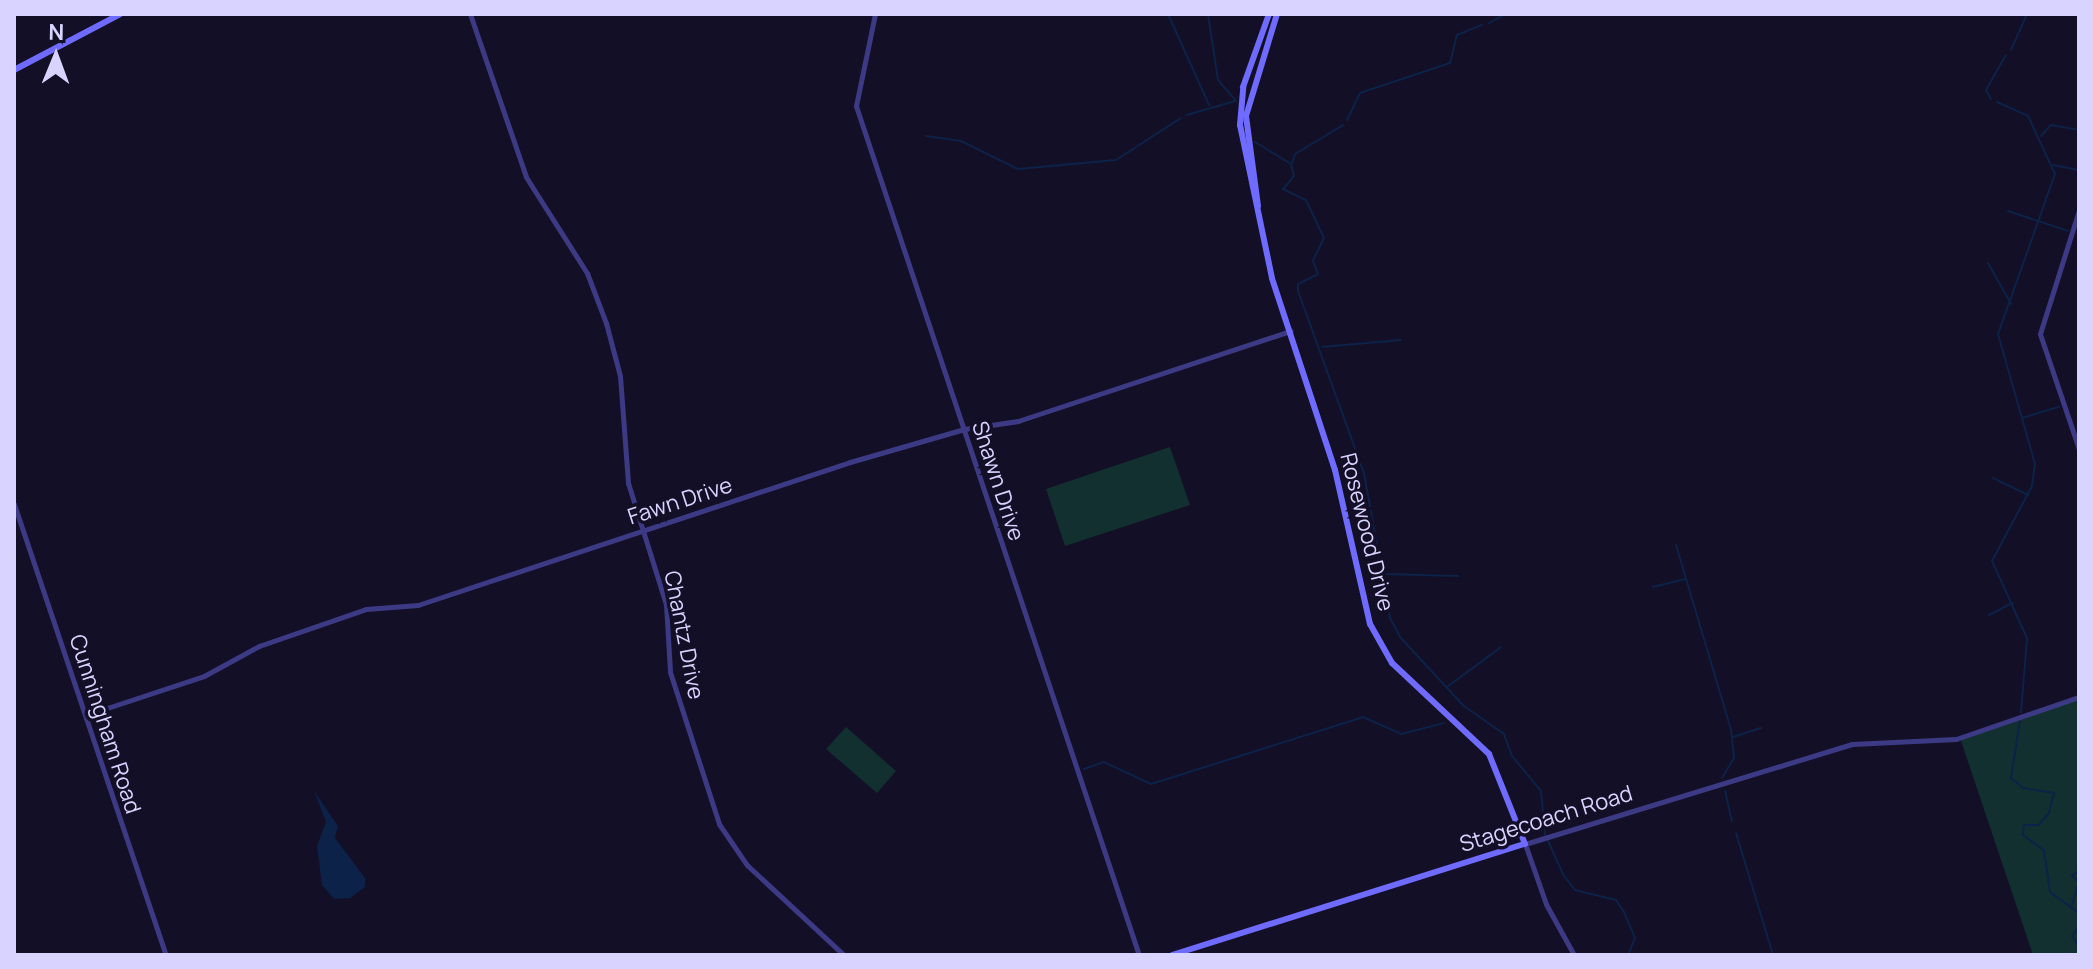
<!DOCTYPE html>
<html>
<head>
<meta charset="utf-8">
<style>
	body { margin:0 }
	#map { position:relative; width:2093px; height:969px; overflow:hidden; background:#130f26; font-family:Manrope,sans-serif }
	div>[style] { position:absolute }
	.green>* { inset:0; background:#12302f }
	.water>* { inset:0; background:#0c2248 }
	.stream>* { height:2px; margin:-1px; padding:0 1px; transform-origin:1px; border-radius:1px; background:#0c2248 }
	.tertiary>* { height:5px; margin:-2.5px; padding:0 2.5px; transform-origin:2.5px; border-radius:2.5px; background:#3d3a85 }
	.secondary>* { height:6px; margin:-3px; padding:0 3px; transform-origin:3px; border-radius:3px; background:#6f6bff }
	span { translate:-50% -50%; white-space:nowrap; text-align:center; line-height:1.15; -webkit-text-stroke:7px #130f26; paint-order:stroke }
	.street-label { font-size:22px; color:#d9d4ff }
	.frame { position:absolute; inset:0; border:16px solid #d9d4ff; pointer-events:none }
	.north { position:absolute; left:16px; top:16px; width:80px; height:80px; -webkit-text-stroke:6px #130f26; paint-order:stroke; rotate:1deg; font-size:22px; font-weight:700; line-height:32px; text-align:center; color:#d9d4ff }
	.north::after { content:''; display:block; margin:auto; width:28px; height:36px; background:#d9d4ff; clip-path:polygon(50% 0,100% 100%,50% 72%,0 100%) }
</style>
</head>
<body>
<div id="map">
	<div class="green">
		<div style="clip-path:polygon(1170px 447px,1190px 505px,1065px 546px,1046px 489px)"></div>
		<div style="clip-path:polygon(2079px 697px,2079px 955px,2033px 955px,1960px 738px)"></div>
		<div style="clip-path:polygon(846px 727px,896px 771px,877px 793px,826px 749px)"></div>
	</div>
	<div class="water">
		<div style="clip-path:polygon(314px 791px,338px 826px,335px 838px,365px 878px,365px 887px,350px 898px,334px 899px,322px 885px,317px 846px,326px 822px)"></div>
	</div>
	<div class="stream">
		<div style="left:1168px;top:14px;width:100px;rotate:65.7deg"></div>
		<div style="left:1208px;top:14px;width:67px;rotate:81.4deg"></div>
		<div style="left:1218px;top:80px;width:28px;rotate:49deg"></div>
		<div style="left:1489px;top:23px;width:18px;rotate:-29deg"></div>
		<div style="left:2011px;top:50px;width:39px;rotate:-66deg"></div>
		<div style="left:1991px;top:99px;width:10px;rotate:-119deg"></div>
		<div style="left:1986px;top:90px;width:40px;rotate:-60.3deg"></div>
		<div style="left:1997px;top:102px;width:34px;rotate:24deg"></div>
		<div style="left:2028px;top:116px;width:64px;rotate:65deg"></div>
		<div style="left:2055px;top:174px;width:170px;rotate:109.6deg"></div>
		<div style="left:1998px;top:334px;width:135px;rotate:74.1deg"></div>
		<div style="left:2035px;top:464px;width:22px;rotate:98deg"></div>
		<div style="left:2032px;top:486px;width:85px;rotate:118.1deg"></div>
		<div style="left:1992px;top:561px;width:85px;rotate:65.6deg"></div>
		<div style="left:2027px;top:638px;width:75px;rotate:94.6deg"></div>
		<div style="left:1187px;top:115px;width:50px;rotate:-16.3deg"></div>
		<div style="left:1347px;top:120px;width:30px;rotate:-64deg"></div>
		<div style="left:1360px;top:93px;width:95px;rotate:-18.4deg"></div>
		<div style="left:1450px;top:63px;width:29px;rotate:-76deg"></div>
		<div style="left:1457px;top:35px;width:27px;rotate:-22deg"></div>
		<div style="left:926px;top:136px;width:35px;rotate:8deg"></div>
		<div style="left:961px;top:141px;width:64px;rotate:26.2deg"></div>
		<div style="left:1018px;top:169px;width:98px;rotate:-5.2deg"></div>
		<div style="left:1116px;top:160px;width:77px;rotate:-32.9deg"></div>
		<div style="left:2041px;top:136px;width:15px;rotate:-48deg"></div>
		<div style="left:2051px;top:125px;width:28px;rotate:10deg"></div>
		<div style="left:1255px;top:142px;width:42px;rotate:31.4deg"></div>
		<div style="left:1291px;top:164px;width:12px;rotate:76deg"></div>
		<div style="left:1294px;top:176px;width:17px;rotate:130deg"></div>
		<div style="left:1283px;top:189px;width:25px;rotate:26deg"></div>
		<div style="left:1306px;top:200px;width:42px;rotate:64.7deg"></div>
		<div style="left:1324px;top:238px;width:25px;rotate:116deg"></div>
		<div style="left:1313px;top:261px;width:14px;rotate:69deg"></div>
		<div style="left:1318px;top:274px;width:22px;rotate:153deg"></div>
		<div style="left:1298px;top:284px;width:7px;rotate:90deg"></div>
		<div style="left:1298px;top:291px;width:194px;rotate:70.1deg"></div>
		<div style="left:1364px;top:473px;width:147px;rotate:79.8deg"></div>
		<div style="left:1390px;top:618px;width:21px;rotate:62deg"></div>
		<div style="left:1400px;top:637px;width:94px;rotate:47.2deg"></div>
		<div style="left:1464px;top:706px;width:49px;rotate:35deg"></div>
		<div style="left:1504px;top:734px;width:23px;rotate:70deg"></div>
		<div style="left:1512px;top:756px;width:45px;rotate:50.4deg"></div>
		<div style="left:1541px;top:791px;width:43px;rotate:84.7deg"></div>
		<div style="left:1545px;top:834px;width:46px;rotate:65.7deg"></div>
		<div style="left:1564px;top:876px;width:18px;rotate:52deg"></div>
		<div style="left:1575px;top:890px;width:42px;rotate:13.7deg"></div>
		<div style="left:1616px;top:900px;width:14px;rotate:56deg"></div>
		<div style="left:1624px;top:912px;width:28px;rotate:67deg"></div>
		<div style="left:1635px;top:938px;width:18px;rotate:112deg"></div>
		<div style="left:1292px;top:163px;width:9px;rotate:-72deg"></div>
		<div style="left:1295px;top:154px;width:56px;rotate:-31.1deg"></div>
		<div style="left:2053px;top:165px;width:26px;rotate:11deg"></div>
		<div style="left:2008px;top:211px;width:63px;rotate:18.4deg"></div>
		<div style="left:1988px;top:263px;width:47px;rotate:60.7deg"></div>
		<div style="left:1322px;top:347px;width:79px;rotate:-5.1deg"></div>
		<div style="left:2022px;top:418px;width:39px;rotate:-17deg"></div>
		<div style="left:1993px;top:478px;width:39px;rotate:26deg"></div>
		<div style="left:1676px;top:545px;width:192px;rotate:73.4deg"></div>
		<div style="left:1731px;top:729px;width:29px;rotate:84deg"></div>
		<div style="left:1734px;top:758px;width:23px;rotate:121deg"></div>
		<div style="left:1383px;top:574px;width:75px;rotate:1.5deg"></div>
		<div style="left:1653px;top:587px;width:34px;rotate:-14deg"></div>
		<div style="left:1989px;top:615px;width:27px;rotate:-27deg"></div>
		<div style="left:1447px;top:687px;width:67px;rotate:-36.5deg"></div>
		<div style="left:2020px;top:720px;width:59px;rotate:98.8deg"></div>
		<div style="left:2011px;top:778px;width:16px;rotate:40deg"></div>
		<div style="left:2023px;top:788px;width:31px;rotate:9deg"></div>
		<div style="left:2054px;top:793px;width:21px;rotate:104deg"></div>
		<div style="left:2049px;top:813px;width:16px;rotate:130deg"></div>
		<div style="left:2039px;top:825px;width:15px;rotate:180deg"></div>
		<div style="left:2024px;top:825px;width:10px;rotate:96deg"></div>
		<div style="left:2023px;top:835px;width:26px;rotate:36deg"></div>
		<div style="left:2044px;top:850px;width:42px;rotate:81.9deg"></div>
		<div style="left:2050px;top:892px;width:36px;rotate:36deg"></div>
		<div style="left:1733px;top:737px;width:29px;rotate:-18deg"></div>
		<div style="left:1084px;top:769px;width:21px;rotate:-19deg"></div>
		<div style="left:1104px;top:762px;width:52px;rotate:25.1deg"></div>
		<div style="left:1151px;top:784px;width:222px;rotate:-17.5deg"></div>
		<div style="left:1363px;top:717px;width:42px;rotate:24.1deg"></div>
		<div style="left:1401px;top:734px;width:44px;rotate:-14.3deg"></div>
		<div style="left:1725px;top:791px;width:31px;rotate:77deg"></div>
		<div style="left:1736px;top:833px;width:127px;rotate:73.1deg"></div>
		<div style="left:2072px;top:905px;width:24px;rotate:-73deg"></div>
		<div style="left:2079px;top:882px;width:10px;rotate:-135deg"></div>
		<div style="left:2072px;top:875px;width:8px;rotate:-23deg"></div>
		<div style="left:2079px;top:927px;width:11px;rotate:128deg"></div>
		<div style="left:2072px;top:936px;width:12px;rotate:55deg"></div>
	</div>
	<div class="tertiary">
		<div style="left:470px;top:14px;width:172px;rotate:71deg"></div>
		<div style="left:526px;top:177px;width:114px;rotate:57.6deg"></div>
		<div style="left:587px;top:273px;width:53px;rotate:69.2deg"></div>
		<div style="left:606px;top:323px;width:55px;rotate:75.2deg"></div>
		<div style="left:620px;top:376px;width:107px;rotate:85.7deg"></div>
		<div style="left:628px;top:483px;width:127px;rotate:72.6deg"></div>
		<div style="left:666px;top:604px;width:68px;rotate:86.6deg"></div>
		<div style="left:670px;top:672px;width:160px;rotate:72.1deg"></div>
		<div style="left:719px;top:824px;width:50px;rotate:55.7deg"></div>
		<div style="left:747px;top:865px;width:132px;rotate:42.9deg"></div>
		<div style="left:875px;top:14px;width:94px;rotate:101.7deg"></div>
		<div style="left:856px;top:106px;width:895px;rotate:71.57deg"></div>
		<div style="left:2079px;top:210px;width:130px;rotate:107.5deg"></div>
		<div style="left:2040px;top:334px;width:121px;rotate:71.3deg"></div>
		<div style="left:14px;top:504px;width:476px;rotate:71.4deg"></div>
		<div style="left:86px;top:715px;width:124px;rotate:-18.3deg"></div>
		<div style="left:204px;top:676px;width:63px;rotate:-28.6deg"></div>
		<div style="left:259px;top:646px;width:113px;rotate:-19.1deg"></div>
		<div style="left:366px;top:609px;width:52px;rotate:-4.4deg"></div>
		<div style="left:418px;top:605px;width:455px;rotate:-18.3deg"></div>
		<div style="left:850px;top:462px;width:119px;rotate:-16.1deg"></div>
		<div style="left:964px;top:429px;width:55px;rotate:-8.4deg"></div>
		<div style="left:1018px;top:421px;width:287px;rotate:-18.3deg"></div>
		<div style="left:1574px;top:955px;width:58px;rotate:-118.8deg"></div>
		<div style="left:1546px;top:904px;width:64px;rotate:-109.3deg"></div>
		<div style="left:1525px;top:844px;width:342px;rotate:-17deg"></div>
		<div style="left:1852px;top:744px;width:104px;rotate:-2.8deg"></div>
		<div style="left:1956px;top:739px;width:130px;rotate:-18.9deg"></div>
	</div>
	<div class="secondary">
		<div style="left:14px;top:70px;width:120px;rotate:-27.8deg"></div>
		<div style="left:1258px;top:206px;width:91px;rotate:-97.6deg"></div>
		<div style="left:1246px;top:116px;width:107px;rotate:-73.1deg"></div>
		<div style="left:1172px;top:955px;width:370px;rotate:-17.5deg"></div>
		<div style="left:1525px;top:844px;width:97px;rotate:-111.8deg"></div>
		<div style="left:1489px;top:754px;width:133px;rotate:-136.8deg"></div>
		<div style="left:1392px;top:663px;width:45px;rotate:-119.4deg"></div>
		<div style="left:1370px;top:624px;width:158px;rotate:-102.8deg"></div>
		<div style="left:1335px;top:470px;width:202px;rotate:-108.2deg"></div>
		<div style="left:1272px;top:278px;width:156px;rotate:-101.8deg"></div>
		<div style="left:1240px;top:125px;width:38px;rotate:-85deg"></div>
		<div style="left:1243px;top:87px;width:77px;rotate:-70.4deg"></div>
	</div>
	<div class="street-label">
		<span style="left:998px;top:481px;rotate:72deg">Shawn Drive</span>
		<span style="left:680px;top:501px;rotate:-18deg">Fawn Drive</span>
		<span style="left:1367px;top:532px;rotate:76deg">Rosewood Drive</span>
		<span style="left:684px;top:635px;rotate:79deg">Chantz Drive</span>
		<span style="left:105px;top:724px;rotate:72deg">Cunningham Road</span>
		<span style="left:1546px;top:819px;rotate:-17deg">Stagecoach Road</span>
	</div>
	<div class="frame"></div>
	<div class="north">N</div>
</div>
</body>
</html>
